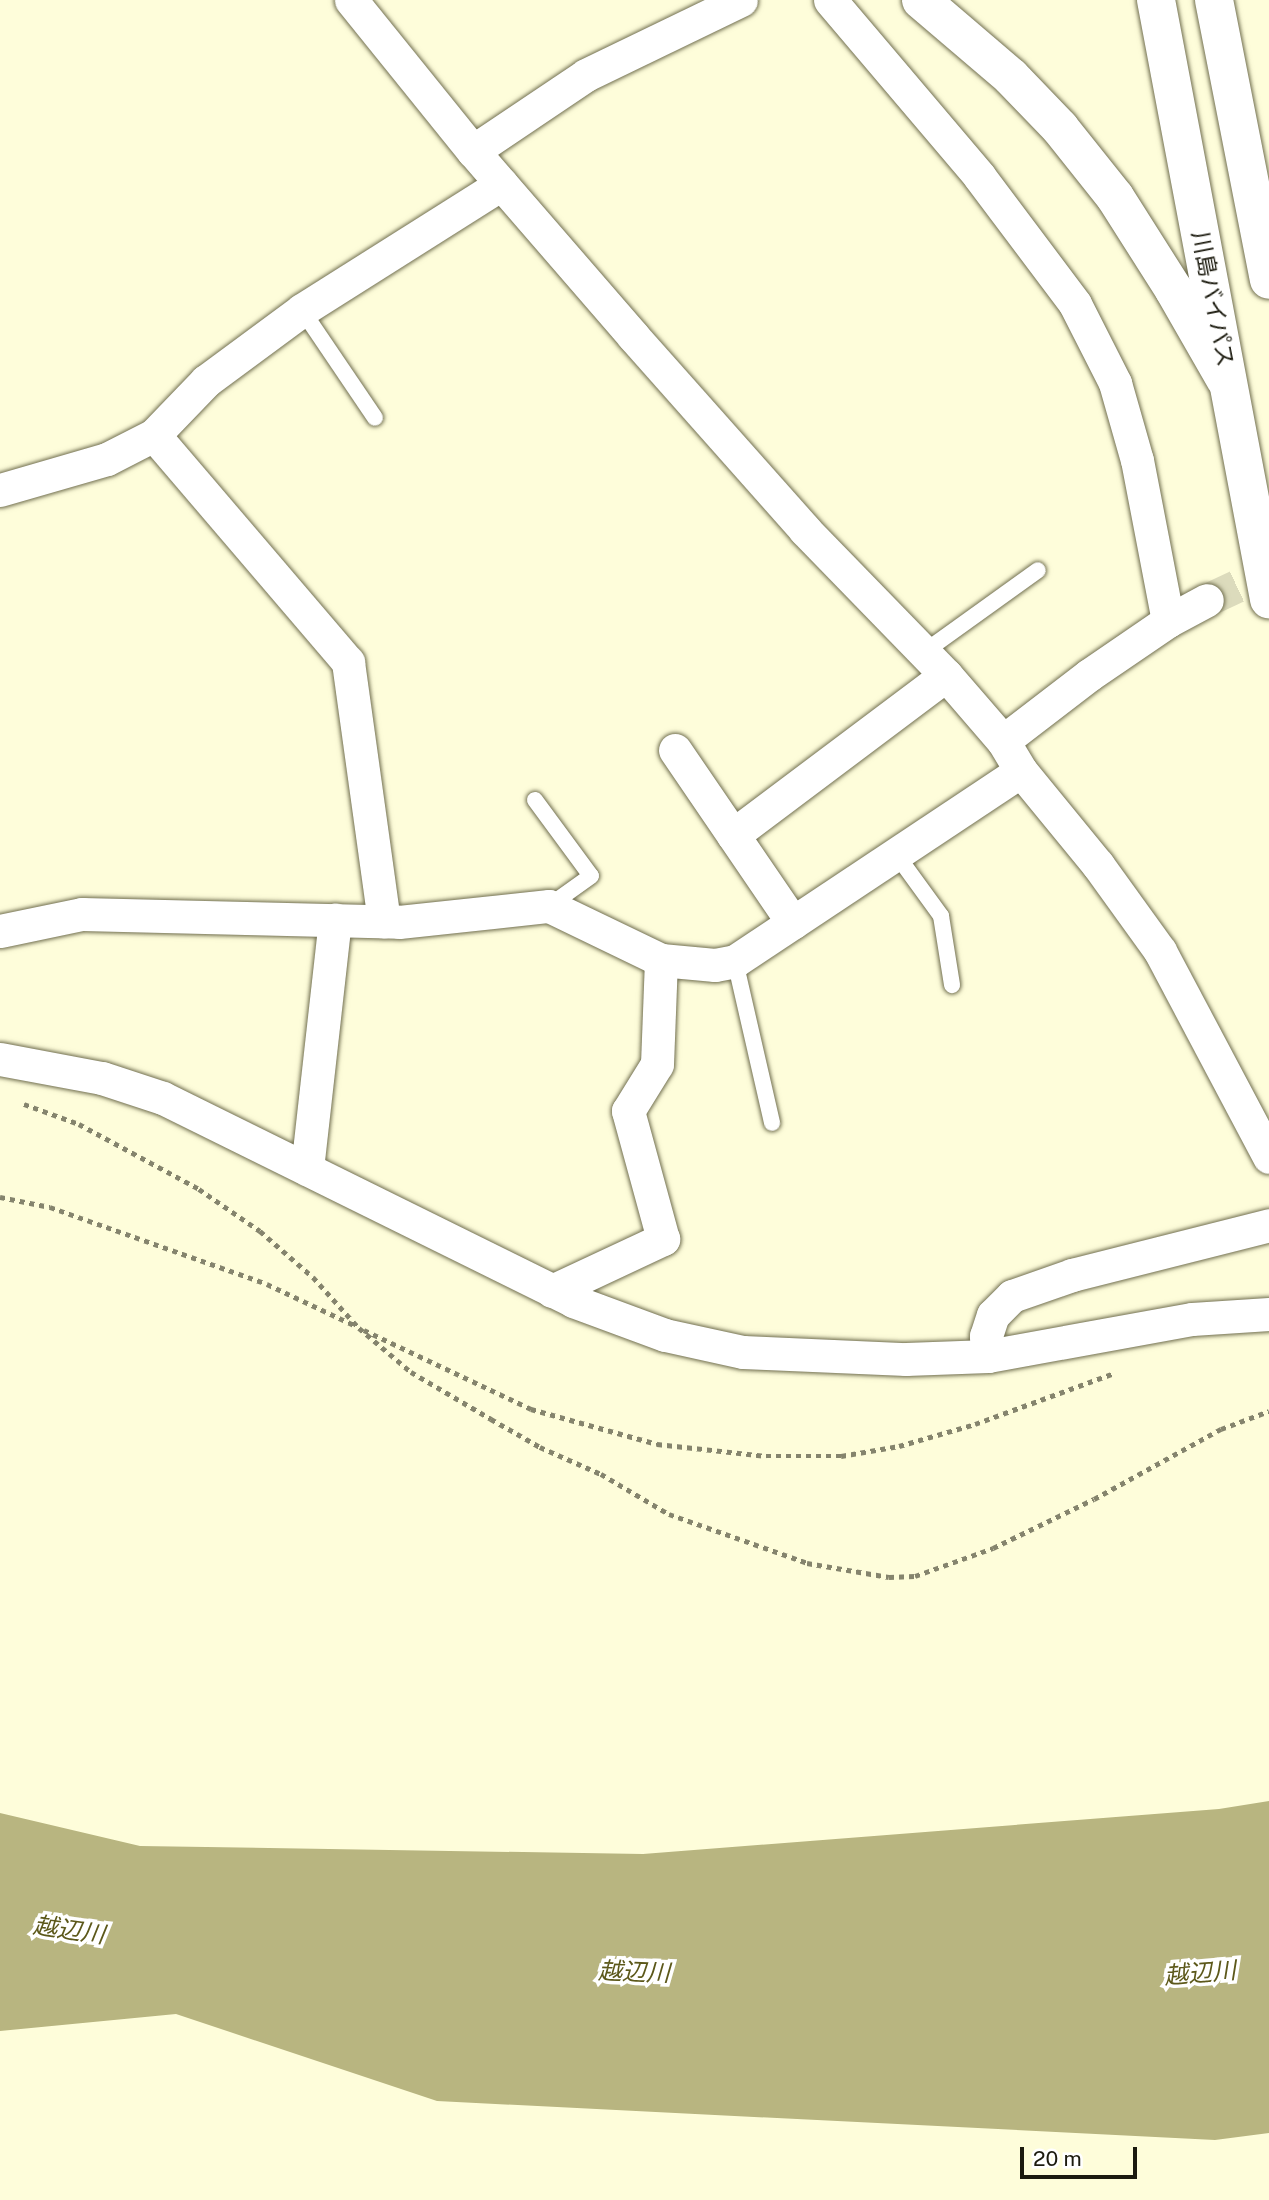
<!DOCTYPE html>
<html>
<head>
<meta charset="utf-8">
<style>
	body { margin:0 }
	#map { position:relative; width:1269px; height:2200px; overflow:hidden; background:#fefdda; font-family:"Public Sans","Noto Sans JP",sans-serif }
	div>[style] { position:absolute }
	.water>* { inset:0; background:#b8b580 }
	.minor-tunnel>* { height:33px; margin-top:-16.5px; transform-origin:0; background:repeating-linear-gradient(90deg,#dcdbbc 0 33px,transparent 0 50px) }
	.path>* { height:4.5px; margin-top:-2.25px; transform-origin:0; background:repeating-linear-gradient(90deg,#85846d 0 5px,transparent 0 10px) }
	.roads { filter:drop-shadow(0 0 2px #716f50) drop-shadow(0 0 2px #716f50) }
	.service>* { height:16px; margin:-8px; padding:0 8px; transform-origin:8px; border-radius:8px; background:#fff }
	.minor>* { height:33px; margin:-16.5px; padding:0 16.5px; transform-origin:16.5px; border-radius:16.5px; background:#fff }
	.tertiary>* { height:38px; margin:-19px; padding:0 19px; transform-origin:19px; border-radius:19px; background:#fff }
	.trunk>* { height:38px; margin:-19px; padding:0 19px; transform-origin:19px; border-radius:19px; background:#fff }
	span { translate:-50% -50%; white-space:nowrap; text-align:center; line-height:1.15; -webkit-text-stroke:7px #fff; paint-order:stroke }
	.street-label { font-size:23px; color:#1c1b0f }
	.water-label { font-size:24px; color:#5c581a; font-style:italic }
	.scale { position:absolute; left:1020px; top:2147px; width:117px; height:32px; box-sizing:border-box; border:4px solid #1c1b0f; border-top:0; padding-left:9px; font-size:21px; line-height:24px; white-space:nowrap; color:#1c1b0f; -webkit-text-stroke:5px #fff; paint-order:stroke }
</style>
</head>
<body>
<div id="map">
	<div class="water">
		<div style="clip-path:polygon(1269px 1801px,1269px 2133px,1215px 2140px,437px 2101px,176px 2014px,0 2031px,0 1813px,140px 1846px,643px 1854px,1219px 1809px)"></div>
	</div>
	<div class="minor-tunnel">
		<div style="left:1207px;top:600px;width:68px;rotate:-25.1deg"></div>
	</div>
	<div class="path">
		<div style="left:24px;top:1104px;width:59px;rotate:20deg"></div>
		<div style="left:79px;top:1124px;width:136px;rotate:28.4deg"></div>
		<div style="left:199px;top:1189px;width:74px;rotate:34.5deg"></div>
		<div style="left:260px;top:1231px;width:70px;rotate:41deg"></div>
		<div style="left:313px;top:1277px;width:69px;rotate:48deg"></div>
		<div style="left:359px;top:1328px;width:68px;rotate:40.2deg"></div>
		<div style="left:411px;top:1372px;width:93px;rotate:30.4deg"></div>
		<div style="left:491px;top:1419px;width:56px;rotate:29.7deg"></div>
		<div style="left:540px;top:1447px;width:67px;rotate:23.9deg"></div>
		<div style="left:601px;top:1474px;width:79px;rotate:30.5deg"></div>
		<div style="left:669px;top:1514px;width:146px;rotate:19.5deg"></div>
		<div style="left:807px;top:1563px;width:83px;rotate:9.7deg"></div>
		<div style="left:889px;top:1577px;width:26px;rotate:-2deg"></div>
		<div style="left:915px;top:1576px;width:83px;rotate:-19.7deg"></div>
		<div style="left:993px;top:1548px;width:112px;rotate:-25.9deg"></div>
		<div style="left:1094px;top:1499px;width:145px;rotate:-28.9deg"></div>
		<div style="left:1221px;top:1429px;width:51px;rotate:-20.6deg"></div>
		<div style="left:0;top:1197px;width:51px;rotate:11.3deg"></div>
		<div style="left:50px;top:1207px;width:230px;rotate:19.5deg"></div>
		<div style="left:267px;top:1284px;width:98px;rotate:25.3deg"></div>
		<div style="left:364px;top:1330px;width:185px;rotate:25.3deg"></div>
		<div style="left:531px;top:1409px;width:131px;rotate:15.5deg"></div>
		<div style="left:657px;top:1444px;width:110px;rotate:6.3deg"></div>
		<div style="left:766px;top:1456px;width:75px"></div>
		<div style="left:841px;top:1456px;width:59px;rotate:-9.8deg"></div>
		<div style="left:899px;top:1446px;width:79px;rotate:-16.1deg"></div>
		<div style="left:975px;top:1424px;width:148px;rotate:-20.1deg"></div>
	</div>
	<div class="roads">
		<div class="service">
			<div style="left:302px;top:310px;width:130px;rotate:55.9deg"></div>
			<div style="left:924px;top:652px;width:140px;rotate:-35.7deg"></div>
			<div style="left:535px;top:800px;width:94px;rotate:53.6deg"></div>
			<div style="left:591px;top:876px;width:52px;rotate:144.5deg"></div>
			<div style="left:896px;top:854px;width:77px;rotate:54deg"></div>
			<div style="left:941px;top:916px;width:70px;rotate:80.9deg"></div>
			<div style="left:735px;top:961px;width:166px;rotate:77.1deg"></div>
		</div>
		<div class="minor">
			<div style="left:351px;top:0;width:194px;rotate:51.1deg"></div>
			<div style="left:473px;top:151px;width:245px;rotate:49.1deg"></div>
			<div style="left:633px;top:336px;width:259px;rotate:48.4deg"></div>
			<div style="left:805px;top:530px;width:202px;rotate:45.8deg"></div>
			<div style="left:946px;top:675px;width:87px;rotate:49.2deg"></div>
			<div style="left:1003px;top:741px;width:35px;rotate:59deg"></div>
			<div style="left:1021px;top:771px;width:122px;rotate:50.7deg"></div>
			<div style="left:1098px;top:865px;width:106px;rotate:54.2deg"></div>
			<div style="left:1160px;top:951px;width:233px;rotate:62.1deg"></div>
			<div style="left:830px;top:0;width:231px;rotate:49.7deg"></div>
			<div style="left:979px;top:176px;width:160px;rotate:53.1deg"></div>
			<div style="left:1075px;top:304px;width:89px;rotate:63.1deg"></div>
			<div style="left:1115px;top:383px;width:80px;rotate:74.1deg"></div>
			<div style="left:1137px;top:460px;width:164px;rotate:79.1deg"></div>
			<div style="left:473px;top:151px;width:136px;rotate:-33.9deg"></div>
			<div style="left:586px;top:75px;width:172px;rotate:-25.8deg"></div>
			<div style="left:154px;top:435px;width:299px;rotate:49.5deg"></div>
			<div style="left:348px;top:662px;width:262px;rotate:82.1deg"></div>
			<div style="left:0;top:490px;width:111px;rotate:-16.2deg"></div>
			<div style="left:107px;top:459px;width:53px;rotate:-27.1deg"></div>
			<div style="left:154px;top:435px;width:75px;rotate:-46.1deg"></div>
			<div style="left:206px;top:381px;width:119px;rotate:-36.5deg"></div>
			<div style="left:302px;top:310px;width:236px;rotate:-32.3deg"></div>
			<div style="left:1003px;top:741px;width:108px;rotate:-37.5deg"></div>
			<div style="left:1089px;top:675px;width:96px;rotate:-34.4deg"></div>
			<div style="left:1168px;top:621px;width:44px;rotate:-28.3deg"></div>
			<div style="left:675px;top:750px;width:209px;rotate:55.7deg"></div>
			<div style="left:733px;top:835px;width:266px;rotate:-36.9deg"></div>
			<div style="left:0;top:931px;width:84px;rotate:-11.7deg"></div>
			<div style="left:82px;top:914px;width:317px;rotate:1.4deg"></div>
			<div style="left:399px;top:922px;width:151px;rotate:-6.1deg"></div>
			<div style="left:549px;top:906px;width:124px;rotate:25.7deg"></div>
			<div style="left:661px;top:960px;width:54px;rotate:5.3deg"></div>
			<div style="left:715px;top:965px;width:20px;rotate:-11deg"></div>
			<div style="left:735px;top:961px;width:343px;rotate:-33.6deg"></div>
			<div style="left:0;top:1059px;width:104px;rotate:10.6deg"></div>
			<div style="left:102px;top:1078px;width:64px;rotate:18.2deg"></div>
			<div style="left:163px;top:1098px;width:458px;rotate:26.3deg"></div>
			<div style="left:573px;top:1301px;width:98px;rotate:20.3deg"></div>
			<div style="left:665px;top:1335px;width:80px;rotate:12.3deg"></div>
			<div style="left:743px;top:1352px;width:163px;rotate:2.5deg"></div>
			<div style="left:906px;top:1359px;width:82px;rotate:-2.1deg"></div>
			<div style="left:988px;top:1356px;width:207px;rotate:-10.3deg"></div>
			<div style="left:1192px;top:1319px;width:77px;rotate:-3.7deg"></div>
			<div style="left:307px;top:1169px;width:251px;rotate:-83.6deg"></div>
			<div style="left:552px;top:1291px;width:123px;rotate:-25.1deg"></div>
			<div style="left:663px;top:1239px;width:133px;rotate:-105.3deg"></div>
			<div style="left:628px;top:1111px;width:55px;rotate:-58.3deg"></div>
			<div style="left:657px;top:1064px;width:104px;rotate:-87.8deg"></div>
			<div style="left:988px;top:1356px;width:20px;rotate:-96deg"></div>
			<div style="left:986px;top:1336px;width:22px;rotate:-72deg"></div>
			<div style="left:993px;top:1315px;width:27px;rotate:-45deg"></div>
			<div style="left:1012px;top:1296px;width:64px;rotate:-19.3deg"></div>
			<div style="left:1072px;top:1275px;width:203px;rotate:-14.2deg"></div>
		</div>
		<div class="tertiary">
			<div style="left:921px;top:0;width:118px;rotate:40.5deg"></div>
			<div style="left:1011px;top:77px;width:71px;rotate:46.1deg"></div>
			<div style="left:1060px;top:128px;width:88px;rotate:51.4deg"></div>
			<div style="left:1115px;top:197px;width:110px;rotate:57.6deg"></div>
			<div style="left:1174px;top:290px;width:103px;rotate:60.2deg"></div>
		</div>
		<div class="trunk">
			<div style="left:1156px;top:0;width:610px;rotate:79.32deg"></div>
			<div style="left:1214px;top:0;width:285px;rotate:78.9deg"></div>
		</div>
	</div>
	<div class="street-label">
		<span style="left:1213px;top:299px;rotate:79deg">川島バイパス</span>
	</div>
	<div class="water-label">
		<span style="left:69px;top:1930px;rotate:8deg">越辺川</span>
		<span style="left:634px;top:1972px;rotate:2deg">越辺川</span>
		<span style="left:1200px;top:1973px;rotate:-5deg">越辺川</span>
	</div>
	<div class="scale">20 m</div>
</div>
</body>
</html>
